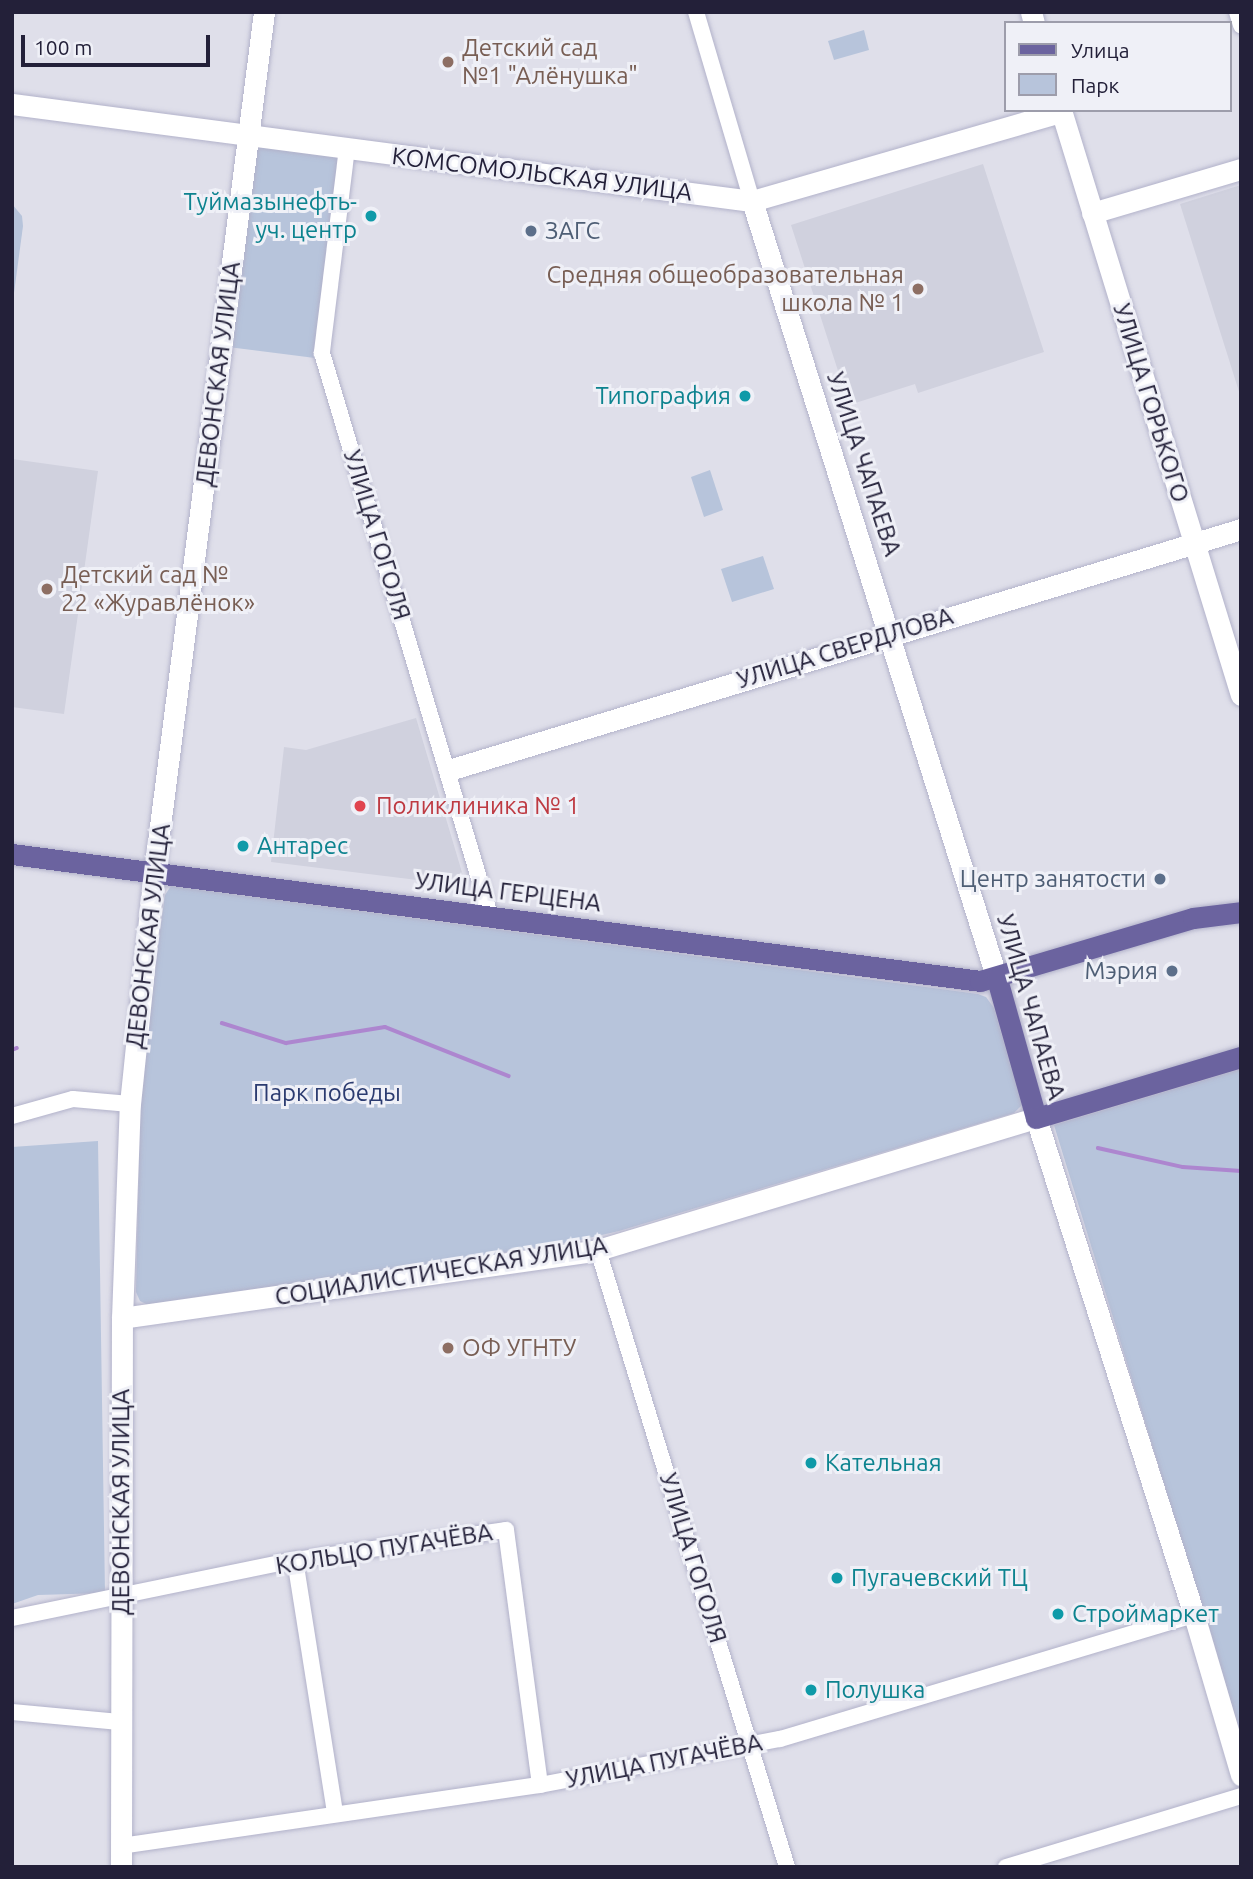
<!DOCTYPE html>
<html>
<head>
<meta charset="utf-8">
<style>
	body { margin:0 }
	#map { position:relative; width:1253px; height:1879px; overflow:hidden; background:#dfdfea; font-family:Ubuntu,sans-serif }
	div>[style] { position:absolute }
	.built>* { inset:0; background:#d0d1de }
	.green>* { inset:0; background:#b7c4db }
	.stream>* { height:3.5px; margin:-1.75px; padding:0 1.75px; transform-origin:1.75px; border-radius:1.75px; background:#ad86cf }
	.roads { filter:drop-shadow(0 0 2px #b2b2ca) drop-shadow(0 0 2px #b2b2ca) }
	.street>* { height:16px; margin:-8px; padding:0 8px; transform-origin:8px; border-radius:8px; background:#fff }
	.secondary>* { height:21px; margin:-10.5px; padding:0 10.5px; transform-origin:10.5px; border-radius:10.5px; background:#fff }
	.primary>* { height:21px; margin:-10.5px; padding:0 10.5px; transform-origin:10.5px; border-radius:10.5px; background:#6b639f }
	.dots>* { width:19px; height:19px; translate:-50% -50%; box-sizing:border-box; border:4px solid #eff0f7; border-radius:50% }
	span { translate:-50% -50%; white-space:nowrap; text-align:center; line-height:1.15; -webkit-text-stroke:6px #eff0f7; paint-order:stroke }
	.education-label { font-size:24px; color:#785e54 }
	.left { translate:0 -50%; text-align:left }
	.right { translate:-100% -50%; text-align:right }
	.street-label { font-size:24px; color:#232039 }
	.culture-label { font-size:24px; color:#0d838f }
	.service-label { font-size:24px; color:#4e5e75 }
	.health-label { font-size:24px; color:#be3a42 }
	.park-label { font-size:24px; color:#2b3b70 }
	.frame { position:absolute; inset:0; border:14px solid #232039; pointer-events:none }
	.legend { position:absolute; left:1004px; top:21px; width:228px; height:91px; box-sizing:border-box; background:#eff0f7; border:2px solid #9d9dab; margin:0; padding:9px 12px; list-style:none; font-size:21px; color:#232039 }
	.legend li { display:flex; align-items:center; gap:14px; height:35px }
	.legend b { width:35px; border:2px solid #9d9dab }
	.scale { position:absolute; left:21px; top:35px; width:189px; height:32px; box-sizing:border-box; border:4px solid #232039; border-top:0; padding-left:9px; font-size:21px; line-height:24px; white-space:nowrap; color:#232039; -webkit-text-stroke:5px #eff0f7; paint-order:stroke }
</style>
</head>
<body>
<div id="map">
	<div class="built">
		<div style="clip-path:polygon(983px 164px,1044px 352px,918px 393px,915px 384px,849px 405px,791px 225px)"></div>
		<div style="clip-path:polygon(1241px 185px,1241px 398px,1180px 204px)"></div>
		<div style="clip-path:polygon(12px 459px,98px 471px,64px 714px,12px 707px)"></div>
		<div style="clip-path:polygon(416px 718px,466px 886px,271px 862px,284px 747px,306px 750px)"></div>
	</div>
	<div class="green">
		<div style="clip-path:polygon(864px 30px,869px 50px,834px 60px,828px 41px)"></div>
		<div style="clip-path:polygon(253px 145px,340px 156px,315px 358px,228px 347px)"></div>
		<div style="clip-path:polygon(12px 204px,22px 216px,23px 226px,12px 308px)"></div>
		<div style="clip-path:polygon(710px 470px,723px 510px,704px 517px,691px 477px)"></div>
		<div style="clip-path:polygon(763px 556px,774px 589px,732px 602px,721px 569px)"></div>
		<div style="clip-path:polygon(171px 886px,978px 994px,986px 997px,994px 1008px,1022px 1105px,1014px 1113px,619px 1231px,567px 1243px,150px 1306px,140px 1301px,136px 1292px,141px 1068px,165px 895px)"></div>
		<div style="clip-path:polygon(1241px 1069px,1241px 1735px,1054px 1125px)"></div>
		<div style="clip-path:polygon(98px 1141px,105px 1593px,38px 1595px,12px 1604px,12px 1147px)"></div>
	</div>
	<div class="stream">
		<div style="left:222px;top:1023px;width:67px;rotate:17.4deg"></div>
		<div style="left:286px;top:1043px;width:100px;rotate:-9.2deg"></div>
		<div style="left:385px;top:1027px;width:133px;rotate:21.6deg"></div>
		<div style="left:12px;top:1050px;width:5px;rotate:-22deg"></div>
		<div style="left:1098px;top:1148px;width:87px;rotate:12.6deg"></div>
		<div style="left:1183px;top:1167px;width:58px;rotate:3.9deg"></div>
	</div>
	<div class="roads">
		<div class="street">
			<div style="left:696px;top:12px;width:197px;rotate:73.5deg"></div>
			<div style="left:1237px;top:12px;width:14px;rotate:73deg"></div>
			<div style="left:347px;top:148px;width:207px;rotate:97deg"></div>
			<div style="left:322px;top:353px;width:587px;rotate:73.36deg"></div>
			<div style="left:12px;top:1116px;width:63px;rotate:-15.6deg"></div>
			<div style="left:73px;top:1099px;width:57px;rotate:5deg"></div>
			<div style="left:598px;top:1250px;width:645px;rotate:72.97deg"></div>
			<div style="left:295px;top:1560px;width:256px;rotate:81deg"></div>
			<div style="left:12px;top:1618px;width:289px;rotate:-11.6deg"></div>
			<div style="left:295px;top:1560px;width:213px;rotate:-8.1deg"></div>
			<div style="left:506px;top:1530px;width:257px;rotate:82.4deg"></div>
			<div style="left:12px;top:1712px;width:108px;rotate:5.3deg"></div>
			<div style="left:121px;top:1846px;width:423px;rotate:-8.3deg"></div>
			<div style="left:540px;top:1785px;width:244px;rotate:-10.9deg"></div>
			<div style="left:780px;top:1739px;width:432px;rotate:-16.7deg"></div>
			<div style="left:1006px;top:1867px;width:245px;rotate:-16.8deg"></div>
		</div>
		<div class="secondary">
			<div style="left:1031px;top:12px;width:11px;rotate:75deg"></div>
			<div style="left:12px;top:104px;width:746px;rotate:7.47deg"></div>
			<div style="left:752px;top:201px;width:322px;rotate:-16.1deg"></div>
			<div style="left:1061px;top:110px;width:612px;rotate:72.9deg"></div>
			<div style="left:752px;top:201px;width:816px;rotate:72.52deg"></div>
			<div style="left:1092px;top:213px;width:155px;rotate:-16.5deg"></div>
			<div style="left:449px;top:770px;width:828px;rotate:-16.92deg"></div>
			<div style="left:122px;top:1318px;width:481px;rotate:-8.1deg"></div>
			<div style="left:598px;top:1250px;width:457px;rotate:-16.8deg"></div>
			<div style="left:1036px;top:1118px;width:522px;rotate:72.36deg"></div>
			<div style="left:1194px;top:1615px;width:167px;rotate:73.6deg"></div>
			<div style="left:121px;top:1867px;width:549px;rotate:-89.9deg"></div>
			<div style="left:122px;top:1318px;width:214px;rotate:-87.9deg"></div>
			<div style="left:130px;top:1104px;width:232px;rotate:-84.1deg"></div>
			<div style="left:154px;top:873px;width:868px;rotate:-82.72deg"></div>
		</div>
		<div class="primary">
			<div style="left:12px;top:854px;width:976px;rotate:7.47deg"></div>
			<div style="left:980px;top:981px;width:222px;rotate:-16.5deg"></div>
			<div style="left:1193px;top:918px;width:48px;rotate:-7.1deg"></div>
			<div style="left:997px;top:979px;width:144px;rotate:74.3deg"></div>
			<div style="left:1036px;top:1118px;width:214px;rotate:-16.6deg"></div>
		</div>
	</div>
	<div class="dots">
		<div style="left:448px;top:62px;background:#8d6e63"></div>
		<div style="left:371px;top:216px;background:#0f9aa8"></div>
		<div style="left:531px;top:231px;background:#5c6f8a"></div>
		<div style="left:918px;top:289px;background:#8d6e63"></div>
		<div style="left:745px;top:396px;background:#0f9aa8"></div>
		<div style="left:47px;top:589px;background:#8d6e63"></div>
		<div style="left:360px;top:806px;background:#e0444e"></div>
		<div style="left:243px;top:846px;background:#0f9aa8"></div>
		<div style="left:1160px;top:879px;background:#5c6f8a"></div>
		<div style="left:1172px;top:971px;background:#5c6f8a"></div>
		<div style="left:448px;top:1348px;background:#8d6e63"></div>
		<div style="left:811px;top:1463px;background:#0f9aa8"></div>
		<div style="left:837px;top:1578px;background:#0f9aa8"></div>
		<div style="left:1058px;top:1614px;background:#0f9aa8"></div>
		<div style="left:811px;top:1690px;background:#0f9aa8"></div>
	</div>
	<div class="education-label">
		<span class="left" style="left:462px;top:62px">Детский сад<br>№1 "Алёнушка"</span>
		<span class="right" style="left:904px;top:289px">Средняя общеобразовательная<br>школа № 1</span>
		<span class="left" style="left:61px;top:589px">Детский сад №<br>22 «Журавлёнок»</span>
		<span class="left" style="left:462px;top:1348px">ОФ УГНТУ</span>
	</div>
	<div class="street-label">
		<span style="left:542px;top:174px;rotate:7deg">КОМСОМОЛЬСКАЯ УЛИЦА</span>
		<span style="left:218px;top:374px;rotate:-83deg">ДЕВОНСКАЯ УЛИЦА</span>
		<span style="left:1151px;top:403px;rotate:73deg">УЛИЦА ГОРЬКОГО</span>
		<span style="left:864px;top:464px;rotate:72deg">УЛИЦА ЧАПАЕВА</span>
		<span style="left:377px;top:535px;rotate:73deg">УЛИЦА ГОГОЛЯ</span>
		<span style="left:845px;top:648px;rotate:-17deg">УЛИЦА СВЕРДЛОВА</span>
		<span style="left:508px;top:892px;rotate:7deg">УЛИЦА ГЕРЦЕНА</span>
		<span style="left:148px;top:936px;rotate:-83deg">ДЕВОНСКАЯ УЛИЦА</span>
		<span style="left:1031px;top:1007px;rotate:74deg">УЛИЦА ЧАПАЕВА</span>
		<span style="left:441px;top:1271px;rotate:-9deg">СОЦИАЛИСТИЧЕСКАЯ УЛИЦА</span>
		<span style="left:121px;top:1502px;rotate:-90deg">ДЕВОНСКАЯ УЛИЦА</span>
		<span style="left:384px;top:1549px;rotate:-9deg">КОЛЬЦО ПУГАЧЁВА</span>
		<span style="left:693px;top:1558px;rotate:73deg">УЛИЦА ГОГОЛЯ</span>
		<span style="left:664px;top:1761px;rotate:-11deg">УЛИЦА ПУГАЧЁВА</span>
	</div>
	<div class="culture-label">
		<span class="right" style="left:357px;top:216px">Туймазынефть-<br>уч. центр</span>
		<span class="right" style="left:731px;top:396px">Типография</span>
		<span class="left" style="left:257px;top:846px">Антарес</span>
		<span class="left" style="left:825px;top:1463px">Кательная</span>
		<span class="left" style="left:851px;top:1578px">Пугачевский ТЦ</span>
		<span class="left" style="left:1072px;top:1614px">Строймаркет</span>
		<span class="left" style="left:825px;top:1690px">Полушка</span>
	</div>
	<div class="service-label">
		<span class="left" style="left:545px;top:231px">ЗАГС</span>
		<span class="right" style="left:1146px;top:879px">Центр занятости</span>
		<span class="right" style="left:1158px;top:971px">Мэрия</span>
	</div>
	<div class="health-label">
		<span class="left" style="left:376px;top:806px">Поликлиника № 1</span>
	</div>
	<div class="park-label">
		<span style="left:327px;top:1093px">Парк победы</span>
	</div>
	<div class="frame"></div>
	<ul class="legend">
	<li><b style="height:9px;background:#6b639f"></b>Улица</li>
	<li><b style="height:19px;background:#b7c4db"></b>Парк</li>
	</ul>
	<div class="scale">100 m</div>
</div>
</body>
</html>
